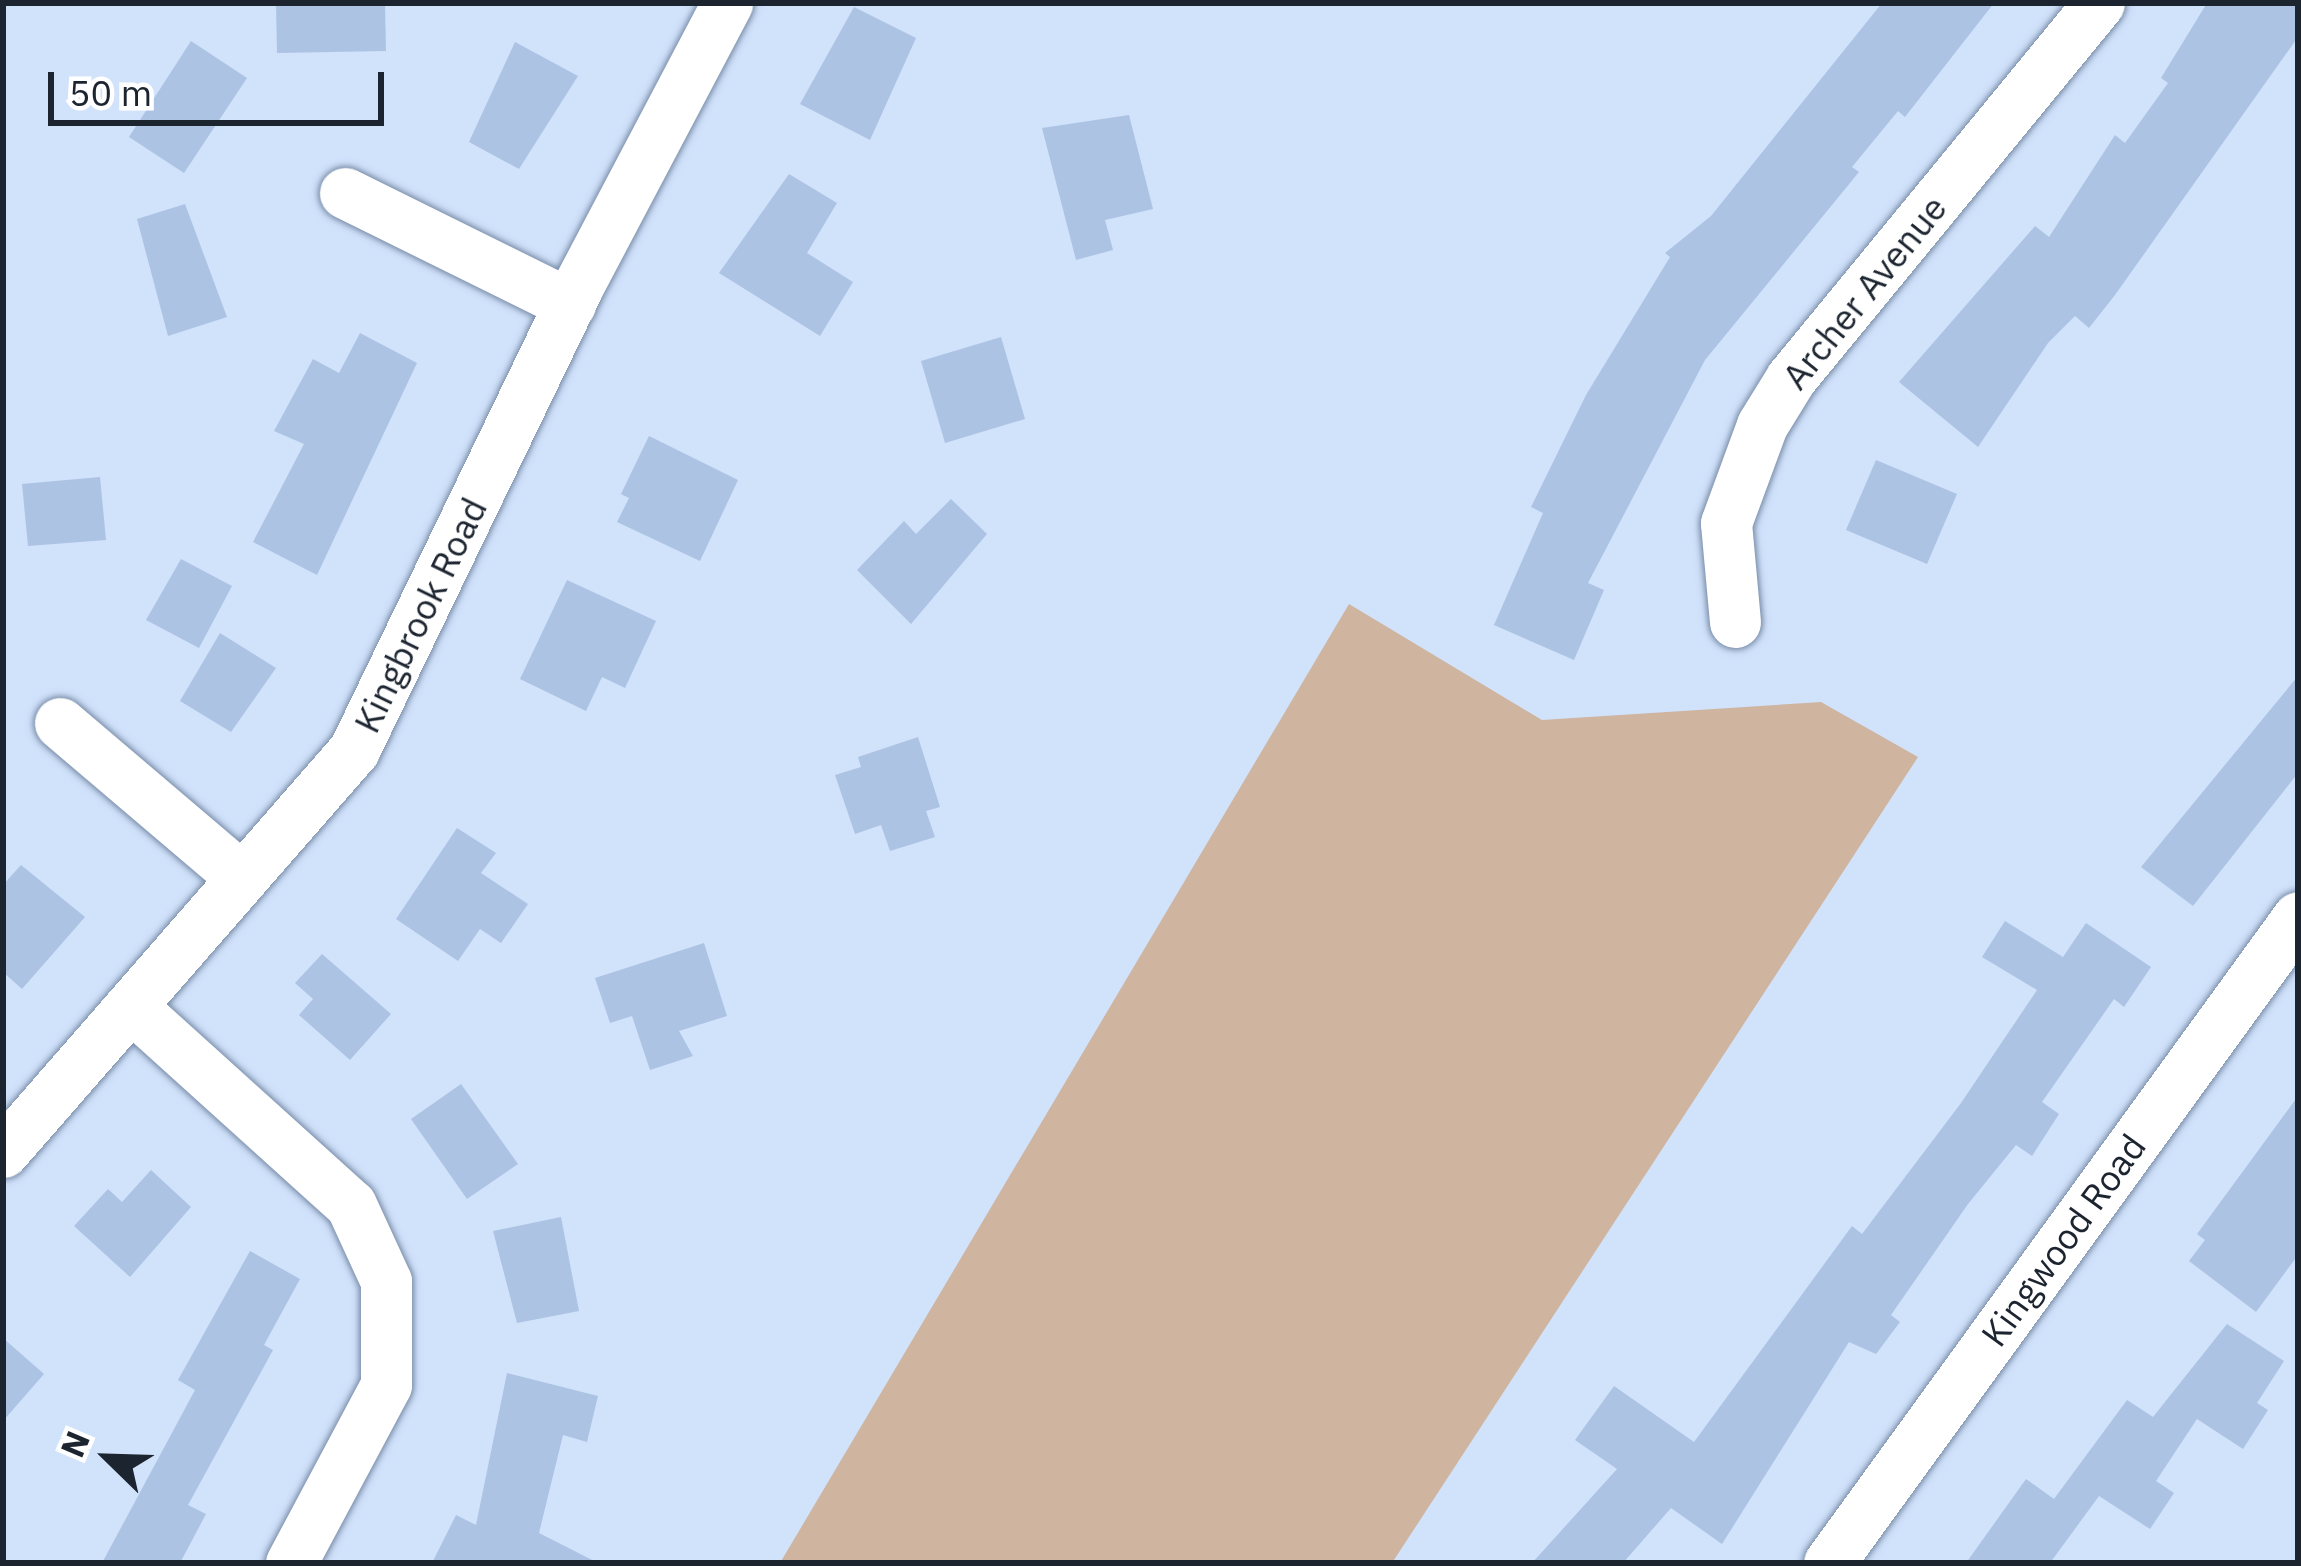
<!DOCTYPE html>
<html>
<head>
<meta charset="utf-8">
<style>
	body { margin:0 }
	#map { position:relative; width:2301px; height:1566px; overflow:hidden; background:#d1e2fb; font-family:"IBM Plex Sans",sans-serif }
	div>[style] { position:absolute }
	.green>* { inset:0; background:#cfb4a0 }
	.building>* { inset:0; background:#acc3e4 }
	.roads { filter:drop-shadow(0 0 3px #788ca8) drop-shadow(0 0 3px #788ca8) }
	.minor>* { height:51px; margin:-25.5px; padding:0 25.5px; transform-origin:25.5px; border-radius:25.5px; background:#fff }
	span { translate:-50% -50%; white-space:nowrap; text-align:center; line-height:1.15; -webkit-text-stroke:9px #fff; paint-order:stroke }
	.street-label { font-size:36px; color:#1c2430 }
	.frame { position:absolute; inset:0; border:6px solid #1c2430; pointer-events:none }
	.north { position:absolute; left:48px; top:1398px; width:120px; height:120px; -webkit-text-stroke:9px #fff; paint-order:stroke; rotate:293deg; font-size:33px; font-weight:700; line-height:48px; text-align:center; color:#1c2430 }
	.north::after { content:''; display:block; margin:auto; width:42px; height:54px; background:#1c2430; clip-path:polygon(50% 0,100% 100%,50% 72%,0 100%) }
	.scale { position:absolute; left:48px; top:72px; width:336px; height:54px; box-sizing:border-box; border:6px solid #1c2430; border-top:0; padding-left:15px; font-size:36px; line-height:42px; white-space:nowrap; color:#1c2430; -webkit-text-stroke:9px #fff; paint-order:stroke }
</style>
</head>
<body>
<div id="map">
	<div class="green">
		<div style="clip-path:polygon(1349px 604px,1542px 720px,1821px 702px,1918px 757px,1392px 1563px,780px 1563px)"></div>
	</div>
	<div class="building">
		<div style="clip-path:polygon(276px 3px,385px 3px,386px 51px,277px 53px)"></div>
		<div style="clip-path:polygon(1882px 3px,1994px 3px,1905px 117px,1898px 111px,1852px 167px,1859px 172px,1705px 360px,1588px 583px,1604px 590px,1574px 660px,1494px 625px,1543px 513px,1531px 507px,1586px 395px,1670px 257px,1665px 253px,1711px 216px)"></div>
		<div style="clip-path:polygon(2207px 3px,2298px 3px,2298px 37px,2115px 295px,2089px 328px,2075px 316px,2048px 343px,1978px 447px,1899px 382px,2035px 226px,2049px 237px,2115px 135px,2125px 143px,2168px 83px,2161px 78px)"></div>
		<div style="clip-path:polygon(854px 7px,916px 38px,870px 140px,800px 104px)"></div>
		<div style="clip-path:polygon(191px 41px,247px 78px,184px 173px,129px 137px)"></div>
		<div style="clip-path:polygon(515px 42px,578px 76px,519px 169px,469px 142px)"></div>
		<div style="clip-path:polygon(1129px 115px,1153px 209px,1105px 220px,1113px 250px,1076px 260px,1042px 128px)"></div>
		<div style="clip-path:polygon(789px 174px,837px 203px,807px 253px,853px 282px,820px 336px,719px 273px)"></div>
		<div style="clip-path:polygon(185px 204px,227px 317px,168px 336px,137px 219px)"></div>
		<div style="clip-path:polygon(360px 333px,417px 363px,317px 575px,253px 542px,304px 444px,274px 431px,313px 359px,339px 373px)"></div>
		<div style="clip-path:polygon(1001px 337px,1025px 419px,945px 443px,921px 361px)"></div>
		<div style="clip-path:polygon(649px 436px,738px 480px,700px 561px,617px 522px,629px 498px,621px 494px)"></div>
		<div style="clip-path:polygon(1876px 460px,1957px 494px,1927px 564px,1846px 530px)"></div>
		<div style="clip-path:polygon(100px 477px,106px 540px,28px 546px,22px 484px)"></div>
		<div style="clip-path:polygon(951px 499px,987px 534px,911px 624px,857px 570px,904px 521px,916px 534px)"></div>
		<div style="clip-path:polygon(181px 559px,232px 586px,199px 648px,146px 620px)"></div>
		<div style="clip-path:polygon(567px 580px,656px 621px,625px 688px,602px 677px,586px 711px,520px 679px)"></div>
		<div style="clip-path:polygon(220px 633px,276px 668px,231px 732px,180px 701px)"></div>
		<div style="clip-path:polygon(2298px 676px,2298px 773px,2193px 906px,2141px 867px)"></div>
		<div style="clip-path:polygon(918px 737px,940px 807px,926px 811px,935px 837px,890px 851px,881px 825px,855px 834px,835px 775px,861px 767px,858px 757px)"></div>
		<div style="clip-path:polygon(457px 828px,496px 853px,481px 873px,528px 904px,501px 943px,480px 929px,458px 961px,396px 919px)"></div>
		<div style="clip-path:polygon(21px 865px,85px 917px,22px 989px,3px 972px,3px 885px)"></div>
		<div style="clip-path:polygon(2005px 921px,2063px 957px,2086px 923px,2151px 967px,2124px 1007px,2114px 999px,2042px 1102px,2059px 1114px,2032px 1156px,2016px 1145px,1968px 1204px,1891px 1315px,1900px 1322px,1876px 1354px,1849px 1342px,1722px 1544px,1671px 1508px,1623px 1563px,1532px 1563px,1617px 1469px,1575px 1440px,1614px 1386px,1694px 1442px,1852px 1226px,1862px 1234px,1961px 1103px,2037px 990px,1982px 957px)"></div>
		<div style="clip-path:polygon(704px 943px,727px 1016px,679px 1031px,693px 1056px,650px 1070px,632px 1016px,610px 1023px,595px 978px)"></div>
		<div style="clip-path:polygon(322px 954px,391px 1014px,350px 1060px,299px 1015px,313px 999px,295px 983px)"></div>
		<div style="clip-path:polygon(461px 1084px,518px 1164px,467px 1199px,411px 1119px)"></div>
		<div style="clip-path:polygon(2298px 1096px,2298px 1255px,2256px 1312px,2189px 1261px,2205px 1240px,2197px 1234px)"></div>
		<div style="clip-path:polygon(151px 1170px,191px 1207px,130px 1277px,74px 1226px,108px 1189px,122px 1202px)"></div>
		<div style="clip-path:polygon(561px 1217px,579px 1311px,517px 1323px,493px 1231px)"></div>
		<div style="clip-path:polygon(250px 1251px,300px 1279px,264px 1345px,273px 1350px,188px 1505px,206px 1514px,180px 1563px,102px 1563px,195px 1390px,178px 1380px)"></div>
		<div style="clip-path:polygon(2227px 1324px,2284px 1361px,2257px 1403px,2268px 1410px,2243px 1449px,2197px 1419px,2156px 1481px,2174px 1493px,2150px 1529px,2099px 1496px,2050px 1563px,1966px 1563px,2026px 1479px,2054px 1499px,2127px 1400px,2153px 1417px)"></div>
		<div style="clip-path:polygon(3px 1338px,44px 1374px,3px 1421px)"></div>
		<div style="clip-path:polygon(507px 1373px,598px 1396px,587px 1442px,563px 1435px,539px 1533px,598px 1563px,432px 1563px,456px 1515px,476px 1525px)"></div>
	</div>
	<div class="roads">
		<div class="minor">
			<div style="left:345px;top:193px;width:251px;rotate:26.3deg"></div>
			<div style="left:1735px;top:622px;width:99px;rotate:-95.2deg"></div>
			<div style="left:1726px;top:523px;width:104px;rotate:-69.8deg"></div>
			<div style="left:1762px;top:425px;width:55px;rotate:-58.3deg"></div>
			<div style="left:1791px;top:378px;width:485px;rotate:-50.6deg"></div>
			<div style="left:60px;top:723px;width:238px;rotate:40.4deg"></div>
			<div style="left:134px;top:1009px;width:292px;rotate:42.1deg"></div>
			<div style="left:351px;top:1205px;width:84px;rotate:65.3deg"></div>
			<div style="left:386px;top:1281px;width:104px;rotate:90deg"></div>
			<div style="left:386px;top:1385px;width:202px;rotate:118.1deg"></div>
			<div style="left:3px;top:1152px;width:534px;rotate:-48.87deg"></div>
			<div style="left:354px;top:750px;width:515px;rotate:-64.23deg"></div>
			<div style="left:578px;top:286px;width:320px;rotate:-62.2deg"></div>
			<div style="left:1829px;top:1563px;width:798px;rotate:-54.02deg"></div>
		</div>
	</div>
	<div class="street-label">
		<span style="left:1864px;top:292px;rotate:-51deg">Archer Avenue</span>
		<span style="left:420px;top:615px;rotate:-64deg">Kingbrook Road</span>
		<span style="left:2063px;top:1240px;rotate:-54deg">Kingwood Road</span>
	</div>
	<div class="frame"></div>
	<div class="north">N</div>
	<div class="scale">50 m</div>
</div>
</body>
</html>
